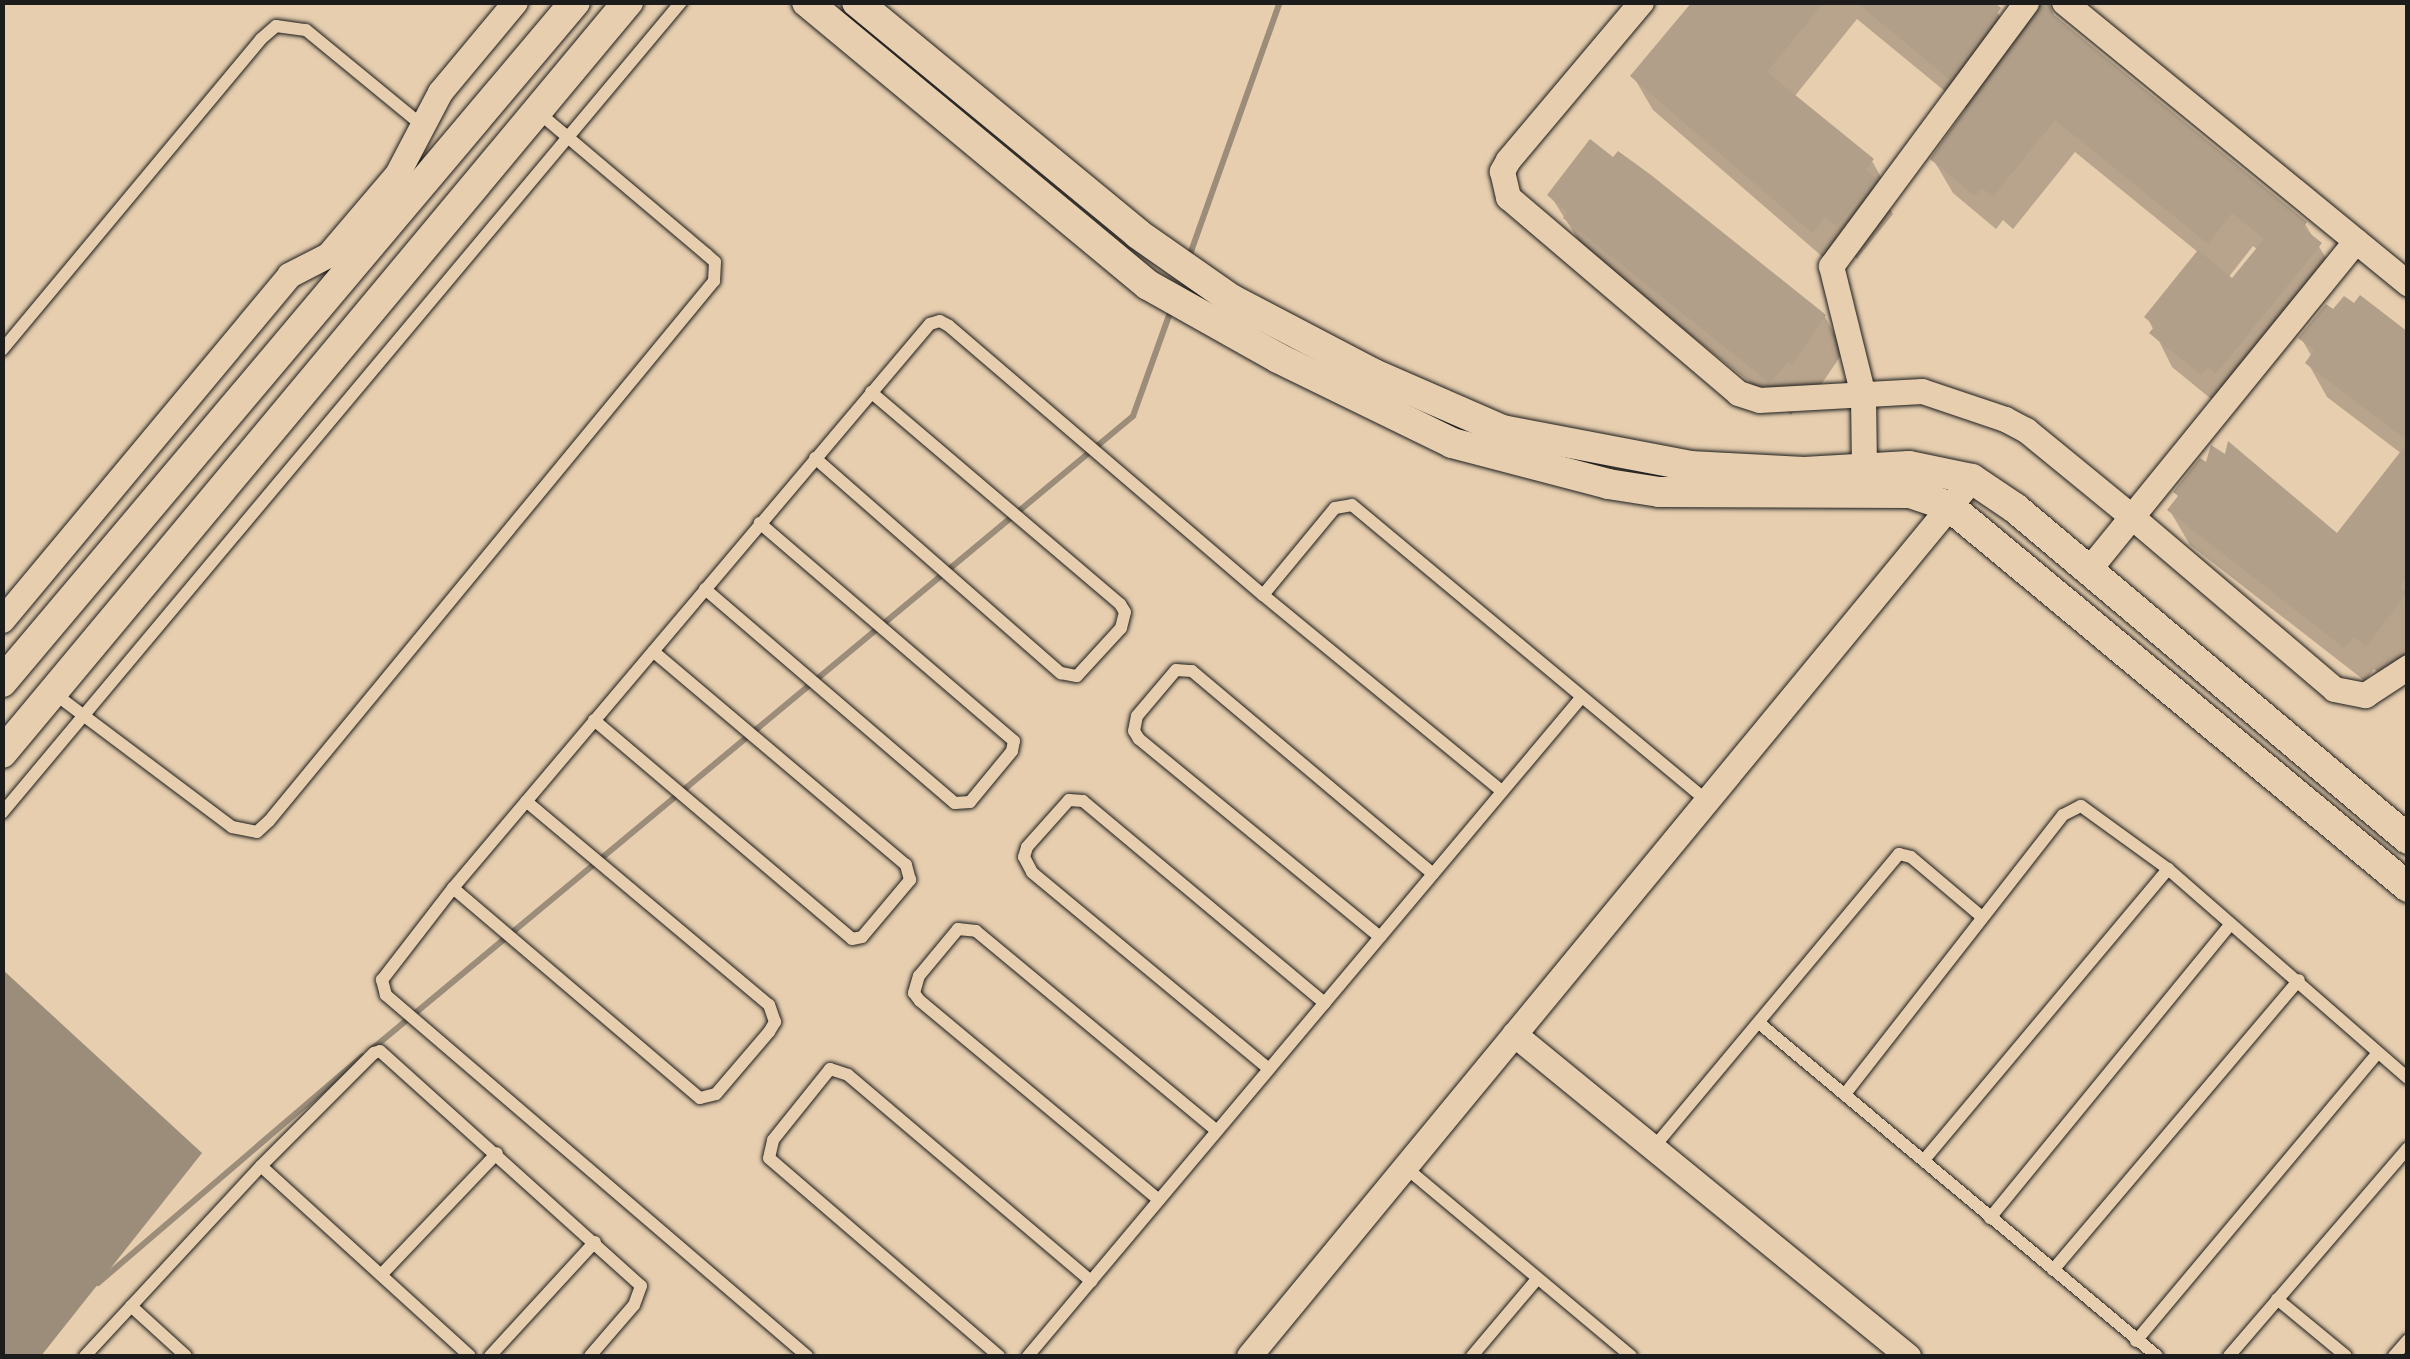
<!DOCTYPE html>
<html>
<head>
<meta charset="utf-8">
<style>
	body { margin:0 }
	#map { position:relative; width:2410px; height:1359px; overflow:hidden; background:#e6ceaf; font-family:Mynerve,sans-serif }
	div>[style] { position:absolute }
	.water>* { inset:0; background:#9b8d79 }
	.shadow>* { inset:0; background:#0003 }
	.stream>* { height:6px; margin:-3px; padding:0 3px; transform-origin:3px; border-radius:3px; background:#9b8d79 }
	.building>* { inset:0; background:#b19f89 }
	.roads { filter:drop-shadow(0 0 2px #1c1c1c) drop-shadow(0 0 2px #1c1c1c) }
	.service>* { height:12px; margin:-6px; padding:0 6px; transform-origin:6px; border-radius:6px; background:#e6ceaf }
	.minor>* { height:25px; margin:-12.5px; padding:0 12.5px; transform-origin:12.5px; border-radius:12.5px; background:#e6ceaf }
	.tertiary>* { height:30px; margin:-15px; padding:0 15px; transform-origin:15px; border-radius:15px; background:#e6ceaf }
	span { translate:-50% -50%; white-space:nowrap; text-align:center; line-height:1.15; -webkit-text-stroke:8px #e6ceaf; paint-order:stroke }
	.frame { position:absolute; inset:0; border:5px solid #1c1c1c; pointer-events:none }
</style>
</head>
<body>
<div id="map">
	<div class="water">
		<div style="clip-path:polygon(3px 970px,202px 1153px,41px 1356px,3px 1356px)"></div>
	</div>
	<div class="shadow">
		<div style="clip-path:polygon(evenodd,1696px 2px,1990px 2px,2019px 44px,2056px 20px,2305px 224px,2339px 279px,2221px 407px,2172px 367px,2147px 317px,2199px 253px,2075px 152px,2013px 229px,2003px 220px,1996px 229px,1953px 193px,1933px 159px,1969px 111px,1857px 19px,1794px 97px,1872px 161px,1891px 195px,1886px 201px,1893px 214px,1857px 259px,1845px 249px,1832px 265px,1653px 110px,1633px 76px,1696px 2px,2253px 246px,2258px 250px,2233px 282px,2228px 278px,2253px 246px)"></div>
		<div style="clip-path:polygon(1550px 195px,1825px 317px,1844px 351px,1812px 398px,1808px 394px,1791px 415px,1586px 252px)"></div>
		<div style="clip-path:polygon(2301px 338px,2408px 338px,2408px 651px,2386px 679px,2374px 669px,2365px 681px,2190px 545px,2170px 511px,2179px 498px,2176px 492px,2337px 537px,2402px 454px,2327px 397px,2308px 363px,2312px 357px)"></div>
	</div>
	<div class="stream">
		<div style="left:1188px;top:260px;width:274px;rotate:-70.4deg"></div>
		<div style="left:372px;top:1049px;width:990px;rotate:-39.75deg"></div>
		<div style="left:1133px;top:416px;width:113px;rotate:-70.3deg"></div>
		<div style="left:98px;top:1283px;width:348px;rotate:-40.6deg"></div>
	</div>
	<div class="building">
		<div style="clip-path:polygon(1692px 2px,1824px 2px,1767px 72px,1874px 159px,1865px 170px,1876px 178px,1837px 226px,1825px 217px,1812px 233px,1630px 76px)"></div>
		<div style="clip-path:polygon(1856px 2px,1994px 2px,2001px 8px,1949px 79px)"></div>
		<div style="clip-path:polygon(2042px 2px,2048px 2px,2054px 15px,2307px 222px,2303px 228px,2322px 243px,2216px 374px,2208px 367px,2201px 375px,2149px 333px,2155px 326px,2144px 317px,2198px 250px,2232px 278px,2264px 239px,2232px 213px,2208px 244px,2055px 120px,1993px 197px,1982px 188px,1975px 196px,1930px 159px)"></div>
		<div style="clip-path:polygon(1590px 139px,1613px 157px,1618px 151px,1651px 175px,1826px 315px,1792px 365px,1788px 362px,1770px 383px,1563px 218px,1567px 212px,1547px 195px)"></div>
		<div style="clip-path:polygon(2360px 295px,2408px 332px,2408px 441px,2305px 363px,2314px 350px,2298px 338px,2326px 304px,2333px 309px,2344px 296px,2354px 303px)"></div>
		<div style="clip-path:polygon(2228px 441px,2337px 533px,2408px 442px,2408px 577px,2400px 587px,2407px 593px,2366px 647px,2354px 637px,2344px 648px,2167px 510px,2178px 496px,2173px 492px,2200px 458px,2206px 462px,2211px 445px,2225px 454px)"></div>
	</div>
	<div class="roads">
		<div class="service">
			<div style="left:2px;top:350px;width:405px;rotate:-50.2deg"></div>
			<div style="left:261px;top:39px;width:20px;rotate:-41deg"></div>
			<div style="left:276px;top:26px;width:30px;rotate:8deg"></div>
			<div style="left:306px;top:30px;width:151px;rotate:39.4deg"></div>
			<div style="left:815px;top:458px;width:327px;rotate:41.2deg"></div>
			<div style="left:1061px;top:673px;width:16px;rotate:11deg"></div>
			<div style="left:1077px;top:676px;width:65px;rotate:-47.5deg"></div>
			<div style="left:1121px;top:628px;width:16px;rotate:-76deg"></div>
			<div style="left:1125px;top:612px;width:9px;rotate:-122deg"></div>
			<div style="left:1120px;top:604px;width:327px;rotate:-139.6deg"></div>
			<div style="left:705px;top:589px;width:329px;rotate:40.6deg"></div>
			<div style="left:955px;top:803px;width:15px;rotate:-4deg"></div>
			<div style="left:970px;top:802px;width:66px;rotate:-50.5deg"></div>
			<div style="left:1012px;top:751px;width:10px;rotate:-79deg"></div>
			<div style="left:1014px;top:741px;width:335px;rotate:-139.4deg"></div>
			<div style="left:1263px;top:595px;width:113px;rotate:-50.4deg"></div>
			<div style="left:1335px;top:508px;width:17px;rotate:-10deg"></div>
			<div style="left:1352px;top:505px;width:462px;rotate:39.8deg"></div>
			<div style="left:55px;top:694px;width:221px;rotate:36.9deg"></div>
			<div style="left:232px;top:827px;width:25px;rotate:11deg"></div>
			<div style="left:257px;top:832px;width:16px;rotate:-43deg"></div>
			<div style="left:269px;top:821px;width:700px;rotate:-50.51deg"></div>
			<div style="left:714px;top:281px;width:19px;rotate:-87deg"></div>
			<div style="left:715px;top:262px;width:12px;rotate:-138deg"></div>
			<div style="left:706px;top:254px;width:220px;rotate:-139.8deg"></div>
			<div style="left:594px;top:720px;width:338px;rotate:40.3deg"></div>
			<div style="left:852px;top:939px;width:10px;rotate:-11deg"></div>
			<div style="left:862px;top:937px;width:75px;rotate:-49.9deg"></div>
			<div style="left:910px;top:880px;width:16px;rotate:-105deg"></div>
			<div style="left:906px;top:865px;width:331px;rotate:-139.8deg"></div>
			<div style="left:2px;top:813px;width:1058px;rotate:-50.06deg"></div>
			<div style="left:453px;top:888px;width:324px;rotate:40.4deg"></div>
			<div style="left:700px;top:1098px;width:16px;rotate:-14deg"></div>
			<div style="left:716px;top:1094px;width:82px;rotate:-49.5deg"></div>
			<div style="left:769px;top:1032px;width:12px;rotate:-59deg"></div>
			<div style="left:775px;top:1022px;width:18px;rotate:-109deg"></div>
			<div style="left:769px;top:1005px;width:317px;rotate:-140deg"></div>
			<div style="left:1380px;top:937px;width:312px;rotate:-140.6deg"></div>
			<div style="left:1139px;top:739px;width:9px;rotate:-122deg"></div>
			<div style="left:1134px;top:731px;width:15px;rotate:-79deg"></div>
			<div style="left:1137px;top:716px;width:60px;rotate:-49.7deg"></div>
			<div style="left:1176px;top:670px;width:16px;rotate:4deg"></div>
			<div style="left:1192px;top:671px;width:315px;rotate:40.1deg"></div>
			<div style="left:1759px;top:1023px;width:519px;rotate:39.92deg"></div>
			<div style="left:1269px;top:1069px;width:308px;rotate:-140.3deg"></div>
			<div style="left:1032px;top:872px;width:17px;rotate:-118deg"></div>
			<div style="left:1024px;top:857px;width:10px;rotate:-73deg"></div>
			<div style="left:1027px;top:847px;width:63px;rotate:-48.2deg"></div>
			<div style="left:1069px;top:800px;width:14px;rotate:4deg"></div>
			<div style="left:1083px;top:801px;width:315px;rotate:39.9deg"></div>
			<div style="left:1845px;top:1094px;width:354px;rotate:-52deg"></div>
			<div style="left:2063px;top:815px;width:20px;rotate:-27deg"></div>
			<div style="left:2081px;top:806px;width:107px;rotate:35.9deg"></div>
			<div style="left:2168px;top:869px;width:318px;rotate:41.1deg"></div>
			<div style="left:1654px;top:1147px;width:382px;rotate:-50.1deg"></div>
			<div style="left:1899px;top:854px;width:12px;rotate:14deg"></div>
			<div style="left:1911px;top:857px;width:93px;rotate:40.2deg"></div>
			<div style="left:1924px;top:1160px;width:380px;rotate:-50deg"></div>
			<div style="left:261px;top:1166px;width:282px;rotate:42.3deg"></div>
			<div style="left:1405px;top:1167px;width:295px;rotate:39.9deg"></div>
			<div style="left:1159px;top:1200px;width:311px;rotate:-140.2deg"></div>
			<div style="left:920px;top:1001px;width:10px;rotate:-127deg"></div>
			<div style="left:914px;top:993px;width:18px;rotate:-74deg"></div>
			<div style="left:919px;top:976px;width:61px;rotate:-50.3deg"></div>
			<div style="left:958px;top:929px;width:18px;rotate:6deg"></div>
			<div style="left:976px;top:931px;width:313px;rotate:39.7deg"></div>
			<div style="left:1990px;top:1218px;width:380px;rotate:-50.7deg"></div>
			<div style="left:2053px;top:1270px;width:380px;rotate:-49.7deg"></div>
			<div style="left:381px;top:1275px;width:168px;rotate:-46.4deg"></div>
			<div style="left:2277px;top:1299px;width:89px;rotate:39.6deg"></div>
			<div style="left:131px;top:1306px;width:74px;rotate:42.3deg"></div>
			<div style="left:2136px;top:1341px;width:375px;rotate:-50deg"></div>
			<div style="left:85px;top:1356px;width:259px;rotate:-47.2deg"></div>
			<div style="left:261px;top:1166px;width:160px;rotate:-45deg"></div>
			<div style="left:374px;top:1053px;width:6px;rotate:-18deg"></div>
			<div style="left:380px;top:1051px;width:351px;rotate:42deg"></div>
			<div style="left:641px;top:1286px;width:20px;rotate:110deg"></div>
			<div style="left:634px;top:1305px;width:67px;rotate:130.8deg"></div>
			<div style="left:490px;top:1356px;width:155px;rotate:-47.4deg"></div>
			<div style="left:807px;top:1356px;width:555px;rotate:-139.39deg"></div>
			<div style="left:386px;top:995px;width:16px;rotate:-105deg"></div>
			<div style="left:382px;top:980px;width:116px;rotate:-52.3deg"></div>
			<div style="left:453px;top:888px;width:739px;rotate:-49.78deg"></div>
			<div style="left:930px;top:324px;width:10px;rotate:-17deg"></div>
			<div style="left:940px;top:321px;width:10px;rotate:29deg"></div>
			<div style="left:949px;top:326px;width:413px;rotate:40.6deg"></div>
			<div style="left:1263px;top:595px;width:309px;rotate:39.4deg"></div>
			<div style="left:999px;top:1356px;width:303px;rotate:-139.3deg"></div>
			<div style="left:769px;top:1158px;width:18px;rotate:-77deg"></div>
			<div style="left:773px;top:1140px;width:91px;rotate:-51.2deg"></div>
			<div style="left:830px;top:1069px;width:19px;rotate:18deg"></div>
			<div style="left:848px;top:1075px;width:319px;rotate:40.3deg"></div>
			<div style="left:1028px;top:1356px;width:858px;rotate:-49.96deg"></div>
			<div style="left:1472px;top:1356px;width:101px;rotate:-49.8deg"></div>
			<div style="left:2229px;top:1356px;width:274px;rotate:-49.3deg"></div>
			<div style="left:2394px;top:1356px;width:21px;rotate:-49deg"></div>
		</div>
		<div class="minor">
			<div style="left:1641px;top:2px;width:207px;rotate:130.1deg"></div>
			<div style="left:1508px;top:160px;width:13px;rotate:119deg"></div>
			<div style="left:1502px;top:171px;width:27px;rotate:77deg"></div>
			<div style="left:1508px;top:197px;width:302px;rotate:40.4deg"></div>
			<div style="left:1738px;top:393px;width:22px;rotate:18deg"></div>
			<div style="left:1759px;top:400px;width:163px;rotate:-3.2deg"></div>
			<div style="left:1922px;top:391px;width:88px;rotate:18.6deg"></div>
			<div style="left:2005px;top:419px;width:24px;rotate:28deg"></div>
			<div style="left:2026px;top:430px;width:136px;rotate:39.3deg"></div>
			<div style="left:2131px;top:516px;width:267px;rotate:40.4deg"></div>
			<div style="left:2334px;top:689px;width:32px;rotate:11deg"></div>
			<div style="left:2365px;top:695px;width:51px;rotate:-33.1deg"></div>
			<div style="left:2064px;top:2px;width:445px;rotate:39.3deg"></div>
			<div style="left:1864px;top:468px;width:73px;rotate:-90.8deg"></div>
			<div style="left:1863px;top:395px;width:133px;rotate:-103.9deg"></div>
			<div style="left:1831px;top:266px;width:328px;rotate:-53.5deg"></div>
			<div style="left:2089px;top:569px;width:423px;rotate:-50.9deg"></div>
			<div style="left:2px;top:620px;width:449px;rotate:-50.2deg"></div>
			<div style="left:289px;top:275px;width:44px;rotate:-27.1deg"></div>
			<div style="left:328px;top:255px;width:106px;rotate:-49.6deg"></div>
			<div style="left:397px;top:174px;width:93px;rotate:-62.3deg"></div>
			<div style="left:440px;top:92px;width:117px;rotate:-50.2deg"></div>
			<div style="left:1514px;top:1034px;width:509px;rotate:39.26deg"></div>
			<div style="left:1249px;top:1356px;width:1137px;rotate:-50.5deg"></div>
		</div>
		<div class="tertiary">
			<div style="left:807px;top:2px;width:443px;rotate:39.7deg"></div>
			<div style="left:1148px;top:285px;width:149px;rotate:29.3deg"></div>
			<div style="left:1278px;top:358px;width:194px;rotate:26deg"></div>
			<div style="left:1452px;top:443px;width:161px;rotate:14.7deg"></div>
			<div style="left:1608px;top:484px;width:52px;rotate:8.9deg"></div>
			<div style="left:1659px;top:492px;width:251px;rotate:0.2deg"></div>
			<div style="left:1910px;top:493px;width:41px;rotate:18.4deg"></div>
			<div style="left:1949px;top:506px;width:597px;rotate:39.69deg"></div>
			<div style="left:857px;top:2px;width:364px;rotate:39.5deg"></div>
			<div style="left:1138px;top:234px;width:113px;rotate:35deg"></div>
			<div style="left:1231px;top:299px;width:161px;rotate:27.7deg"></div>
			<div style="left:1374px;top:374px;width:140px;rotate:23.6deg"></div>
			<div style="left:1502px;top:430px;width:191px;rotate:10.8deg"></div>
			<div style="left:1690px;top:466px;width:114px;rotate:3deg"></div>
			<div style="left:1804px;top:472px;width:105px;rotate:-3.3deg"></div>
			<div style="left:1909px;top:466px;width:64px;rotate:11.7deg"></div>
			<div style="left:1972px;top:479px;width:52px;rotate:34deg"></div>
			<div style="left:2015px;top:508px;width:514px;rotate:40.11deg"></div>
			<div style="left:2px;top:682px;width:889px;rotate:-49.88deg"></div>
			<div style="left:2px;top:753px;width:978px;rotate:-50.19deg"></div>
		</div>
	</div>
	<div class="frame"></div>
</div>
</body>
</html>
